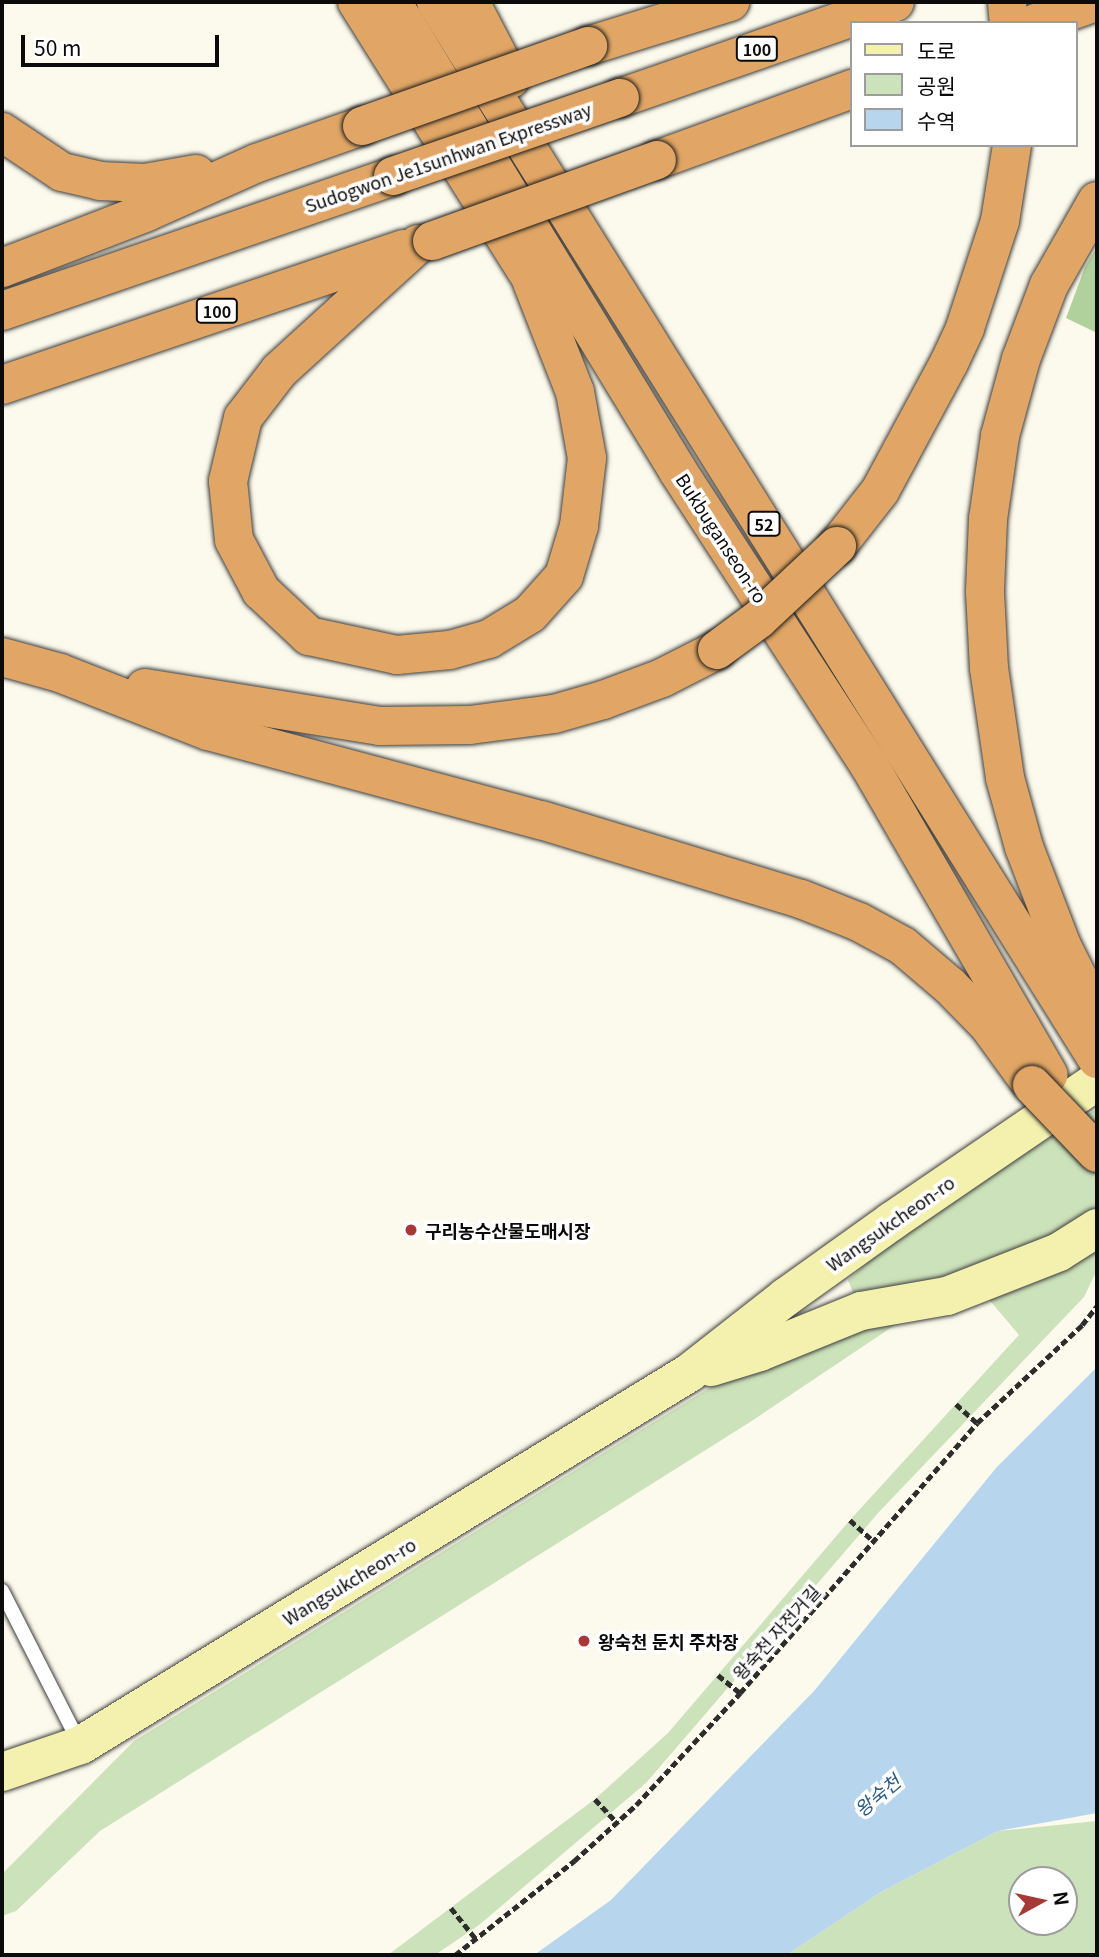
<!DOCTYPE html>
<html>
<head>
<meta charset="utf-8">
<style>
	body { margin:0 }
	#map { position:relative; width:1099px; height:1957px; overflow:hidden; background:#fcfaec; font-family:Georgia,"Noto Sans KR",serif }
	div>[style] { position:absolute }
	.green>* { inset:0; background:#cce2ba }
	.forest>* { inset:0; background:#b0d19c }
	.water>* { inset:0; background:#b7d6ed }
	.path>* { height:4.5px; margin-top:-2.25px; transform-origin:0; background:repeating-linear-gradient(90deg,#2d2d2d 0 7px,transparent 0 10.5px) }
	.roads { filter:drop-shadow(0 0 2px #3e3e3e) drop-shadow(0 0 2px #3e3e3e) }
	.lane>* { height:14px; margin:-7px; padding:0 7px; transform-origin:7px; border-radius:7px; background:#fff }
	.secondary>* { height:38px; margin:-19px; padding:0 19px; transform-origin:19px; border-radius:19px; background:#f4f1af }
	.highway>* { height:38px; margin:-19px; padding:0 19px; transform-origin:19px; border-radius:19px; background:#e1a665 }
	.bridges { filter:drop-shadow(0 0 2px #1c1c1c) drop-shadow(0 0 2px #1c1c1c) }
	.highway-bridge>* { height:38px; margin:-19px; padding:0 19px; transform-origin:19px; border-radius:19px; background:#e1a665 }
	.dots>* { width:19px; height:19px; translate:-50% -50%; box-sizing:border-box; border:4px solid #fff; border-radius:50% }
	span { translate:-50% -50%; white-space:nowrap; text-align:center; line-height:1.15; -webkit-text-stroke:7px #fff; paint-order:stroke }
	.shield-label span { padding:2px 5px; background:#fff; border:2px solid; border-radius:5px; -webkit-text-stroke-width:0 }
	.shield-label { font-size:16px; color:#0b0b0b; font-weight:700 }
	.street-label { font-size:18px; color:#0b0b0b }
	.poi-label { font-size:18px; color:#0b0b0b; font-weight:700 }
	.left { translate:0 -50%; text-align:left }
	.water-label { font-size:19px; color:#26598c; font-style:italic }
	.frame { position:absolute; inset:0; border:4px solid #0b0b0b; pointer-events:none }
	.legend { position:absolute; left:850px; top:21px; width:228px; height:126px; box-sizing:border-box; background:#fff; border:2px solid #9d9d9d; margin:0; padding:9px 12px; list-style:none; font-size:21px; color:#0b0b0b }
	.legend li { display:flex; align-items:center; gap:14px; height:35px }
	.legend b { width:35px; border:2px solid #9d9d9d }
	.north { position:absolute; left:1008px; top:1866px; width:70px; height:70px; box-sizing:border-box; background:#fff; border:2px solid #9d9d9d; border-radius:50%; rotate:82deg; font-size:19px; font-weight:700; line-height:28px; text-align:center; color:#0b0b0b }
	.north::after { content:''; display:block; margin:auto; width:24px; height:32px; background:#a83836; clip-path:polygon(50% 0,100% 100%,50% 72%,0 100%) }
	.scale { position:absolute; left:21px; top:35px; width:198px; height:32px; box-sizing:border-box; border:4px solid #0b0b0b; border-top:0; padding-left:9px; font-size:21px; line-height:24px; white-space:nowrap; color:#0b0b0b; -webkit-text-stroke:5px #fff; paint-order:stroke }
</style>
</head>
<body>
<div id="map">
	<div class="green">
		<div style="clip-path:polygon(1097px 1109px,1097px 1209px,1026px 1255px,932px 1289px,854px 1295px,848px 1280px,909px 1224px)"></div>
		<div style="clip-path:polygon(1097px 1244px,1097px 1270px,1084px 1297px,879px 1512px,646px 1783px,479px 1925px,435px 1955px,388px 1955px,595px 1799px,668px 1733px,850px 1520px,1019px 1335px,986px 1296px)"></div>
		<div style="clip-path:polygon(901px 1321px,747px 1424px,100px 1831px,16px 1911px,2px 1916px,2px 1874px,134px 1741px,737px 1371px,804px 1345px)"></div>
		<div style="clip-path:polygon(evenodd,1097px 1821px,1097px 1955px,787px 1955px,881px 1892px,998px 1831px,1097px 1821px,1022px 1880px,1064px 1880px,1064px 1922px,1022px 1922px,1022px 1880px)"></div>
	</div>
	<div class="forest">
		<div style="clip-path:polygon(1097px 247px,1097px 333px,1066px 318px,1085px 267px)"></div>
	</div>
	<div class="water">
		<div style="clip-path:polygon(1097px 1367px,1097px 1813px,998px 1831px,881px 1892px,787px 1955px,534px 1955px,611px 1900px,814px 1691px,996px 1468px)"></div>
	</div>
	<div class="path">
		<div style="left:956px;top:1404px;width:28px;rotate:42deg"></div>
		<div style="left:850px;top:1520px;width:31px;rotate:42deg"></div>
		<div style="left:718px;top:1675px;width:28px;rotate:39deg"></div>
		<div style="left:595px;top:1799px;width:33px;rotate:47deg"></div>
		<div style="left:451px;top:1908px;width:40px;rotate:51deg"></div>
		<div style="left:455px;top:1955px;width:152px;rotate:-38.3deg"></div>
		<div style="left:574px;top:1861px;width:84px;rotate:-42.1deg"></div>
		<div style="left:636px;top:1805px;width:153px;rotate:-47.1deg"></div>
		<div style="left:740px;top:1693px;width:359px;rotate:-48.7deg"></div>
		<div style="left:977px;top:1423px;width:144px;rotate:-43deg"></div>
		<div style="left:1082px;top:1325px;width:24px;rotate:-52deg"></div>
	</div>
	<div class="roads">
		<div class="lane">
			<div style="left:2px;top:1591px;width:169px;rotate:63deg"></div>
		</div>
		<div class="secondary">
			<div style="left:711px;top:1367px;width:51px;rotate:-17deg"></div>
			<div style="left:760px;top:1352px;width:109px;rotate:-22.1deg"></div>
			<div style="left:861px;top:1311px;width:87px;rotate:-9.9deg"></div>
			<div style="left:947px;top:1296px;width:120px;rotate:-21.4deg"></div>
			<div style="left:1059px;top:1252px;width:45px;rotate:-32.3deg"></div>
			<div style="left:2px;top:1772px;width:83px;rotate:-18.9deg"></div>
			<div style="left:81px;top:1745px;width:713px;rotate:-31.46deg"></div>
			<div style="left:689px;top:1373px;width:123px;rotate:-38.1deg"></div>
			<div style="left:786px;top:1297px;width:130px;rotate:-35.6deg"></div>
			<div style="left:892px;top:1221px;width:248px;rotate:-34.3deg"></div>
		</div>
		<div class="highway">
			<div style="left:357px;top:2px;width:355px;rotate:57.8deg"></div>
			<div style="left:392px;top:2px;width:549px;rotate:58.62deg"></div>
			<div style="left:678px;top:471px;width:351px;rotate:57deg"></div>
			<div style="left:869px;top:765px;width:358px;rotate:59.9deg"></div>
			<div style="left:436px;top:2px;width:1247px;rotate:57.98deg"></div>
			<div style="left:470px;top:2px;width:87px;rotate:62.5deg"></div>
			<div style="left:1007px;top:2px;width:21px;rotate:85deg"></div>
			<div style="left:1036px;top:23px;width:64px;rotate:-19.3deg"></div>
			<div style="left:588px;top:46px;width:149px;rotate:-17.2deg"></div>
			<div style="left:620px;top:98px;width:291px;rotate:-19.2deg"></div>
			<div style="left:2px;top:132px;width:72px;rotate:33.7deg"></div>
			<div style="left:62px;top:172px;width:39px;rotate:13deg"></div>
			<div style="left:100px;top:181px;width:45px;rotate:2.5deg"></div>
			<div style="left:145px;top:183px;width:52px;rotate:-10deg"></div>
			<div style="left:657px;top:160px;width:208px;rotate:-20deg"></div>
			<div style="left:1097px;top:201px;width:97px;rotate:119.7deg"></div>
			<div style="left:1049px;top:285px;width:79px;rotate:110.7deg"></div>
			<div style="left:1021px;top:359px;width:80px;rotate:105.3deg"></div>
			<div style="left:1000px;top:436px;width:84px;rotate:98.2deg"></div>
			<div style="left:988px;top:519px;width:73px;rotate:92.4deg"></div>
			<div style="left:985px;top:592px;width:76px;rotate:87deg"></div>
			<div style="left:989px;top:668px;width:111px;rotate:81.7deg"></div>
			<div style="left:1005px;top:778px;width:72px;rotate:74.6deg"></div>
			<div style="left:1024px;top:847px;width:106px;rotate:69deg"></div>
			<div style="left:1062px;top:946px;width:78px;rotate:63.4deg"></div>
			<div style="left:418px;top:244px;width:188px;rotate:137.6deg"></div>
			<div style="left:279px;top:371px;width:59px;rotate:127.5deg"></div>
			<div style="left:243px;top:418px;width:65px;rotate:103.4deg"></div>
			<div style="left:228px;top:481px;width:59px;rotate:84.2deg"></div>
			<div style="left:234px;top:540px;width:58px;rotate:62.1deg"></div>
			<div style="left:261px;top:591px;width:66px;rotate:43.2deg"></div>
			<div style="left:309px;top:636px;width:90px;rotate:12.2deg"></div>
			<div style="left:397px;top:655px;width:53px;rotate:-5.4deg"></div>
			<div style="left:450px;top:650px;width:41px;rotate:-15.8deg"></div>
			<div style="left:489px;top:639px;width:48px;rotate:-31.4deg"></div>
			<div style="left:530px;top:614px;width:51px;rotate:-48.2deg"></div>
			<div style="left:564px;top:576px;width:52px;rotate:-73.3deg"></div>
			<div style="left:579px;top:526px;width:68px;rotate:-83.3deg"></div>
			<div style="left:587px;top:458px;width:67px;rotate:-100.3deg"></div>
			<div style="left:575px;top:392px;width:118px;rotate:-111.4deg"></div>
			<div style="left:2px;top:268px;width:155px;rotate:-21.1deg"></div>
			<div style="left:147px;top:212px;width:120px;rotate:-24deg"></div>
			<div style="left:257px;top:163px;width:111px;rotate:-19.4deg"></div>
			<div style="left:2px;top:311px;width:414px;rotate:-19deg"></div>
			<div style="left:2px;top:385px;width:424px;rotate:-18.7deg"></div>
			<div style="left:837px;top:546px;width:70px;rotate:-52deg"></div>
			<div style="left:880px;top:491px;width:145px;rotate:-61.7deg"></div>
			<div style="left:949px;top:363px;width:38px;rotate:-65deg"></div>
			<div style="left:965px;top:328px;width:113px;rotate:-71.9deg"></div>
			<div style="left:1000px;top:221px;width:77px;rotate:-81deg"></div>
			<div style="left:2px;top:657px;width:60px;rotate:15.4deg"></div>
			<div style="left:60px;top:673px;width:159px;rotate:21.4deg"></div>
			<div style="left:208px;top:731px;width:345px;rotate:15deg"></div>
			<div style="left:541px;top:820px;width:272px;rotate:16.9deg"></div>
			<div style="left:801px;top:899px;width:62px;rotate:21.6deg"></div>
			<div style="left:859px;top:922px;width:50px;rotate:28.6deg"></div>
			<div style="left:903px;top:946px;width:62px;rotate:40.4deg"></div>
			<div style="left:950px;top:986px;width:56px;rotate:45.7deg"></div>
			<div style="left:989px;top:1026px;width:63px;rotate:54deg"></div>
			<div style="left:145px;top:688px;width:238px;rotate:9.2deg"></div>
			<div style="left:380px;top:726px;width:90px;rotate:-0.6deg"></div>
			<div style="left:470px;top:725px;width:85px;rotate:-7.5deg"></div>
			<div style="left:554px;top:714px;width:51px;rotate:-15.9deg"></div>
			<div style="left:603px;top:700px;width:63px;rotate:-20.4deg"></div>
			<div style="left:662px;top:678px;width:62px;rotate:-27deg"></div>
		</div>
	</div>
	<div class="bridges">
		<div class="highway-bridge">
			<div style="left:362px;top:126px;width:240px;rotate:-19.5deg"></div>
			<div style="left:393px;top:176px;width:240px;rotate:-19deg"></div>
			<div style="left:432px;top:241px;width:239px;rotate:-19.8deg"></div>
			<div style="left:717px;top:650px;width:52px;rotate:-36.4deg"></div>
			<div style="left:759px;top:619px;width:107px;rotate:-43.1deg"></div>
			<div style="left:1032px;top:1085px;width:94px;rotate:46.3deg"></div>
		</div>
	</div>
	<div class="dots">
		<div style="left:411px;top:1230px;background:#a83836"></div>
		<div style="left:584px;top:1641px;background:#a83836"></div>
	</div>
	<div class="shield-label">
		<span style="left:757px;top:49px">100</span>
		<span style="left:217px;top:311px">100</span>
		<span style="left:764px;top:524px">52</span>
	</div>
	<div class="street-label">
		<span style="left:448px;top:157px;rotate:-19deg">Sudogwon Je1sunhwan Expressway</span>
		<span style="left:722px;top:538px;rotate:57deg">Bukbuganseon-ro</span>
		<span style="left:890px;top:1223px;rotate:-35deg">Wangsukcheon-ro</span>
		<span style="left:349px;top:1581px;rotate:-31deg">Wangsukcheon-ro</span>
		<span style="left:776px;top:1632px;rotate:-48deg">왕숙천 자전거길</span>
	</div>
	<div class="poi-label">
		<span class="left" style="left:425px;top:1230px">구리농수산물도매시장</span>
		<span class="left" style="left:598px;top:1641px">왕숙천 둔치 주차장</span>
	</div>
	<div class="water-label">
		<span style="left:877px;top:1795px;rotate:-40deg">왕숙천</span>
	</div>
	<div class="frame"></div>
	<ul class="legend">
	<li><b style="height:9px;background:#f4f1af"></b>도로</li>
	<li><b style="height:19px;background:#cce2ba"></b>공원</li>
	<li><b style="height:19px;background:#b7d6ed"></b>수역</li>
	</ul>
	<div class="north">N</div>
	<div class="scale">50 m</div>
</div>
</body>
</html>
